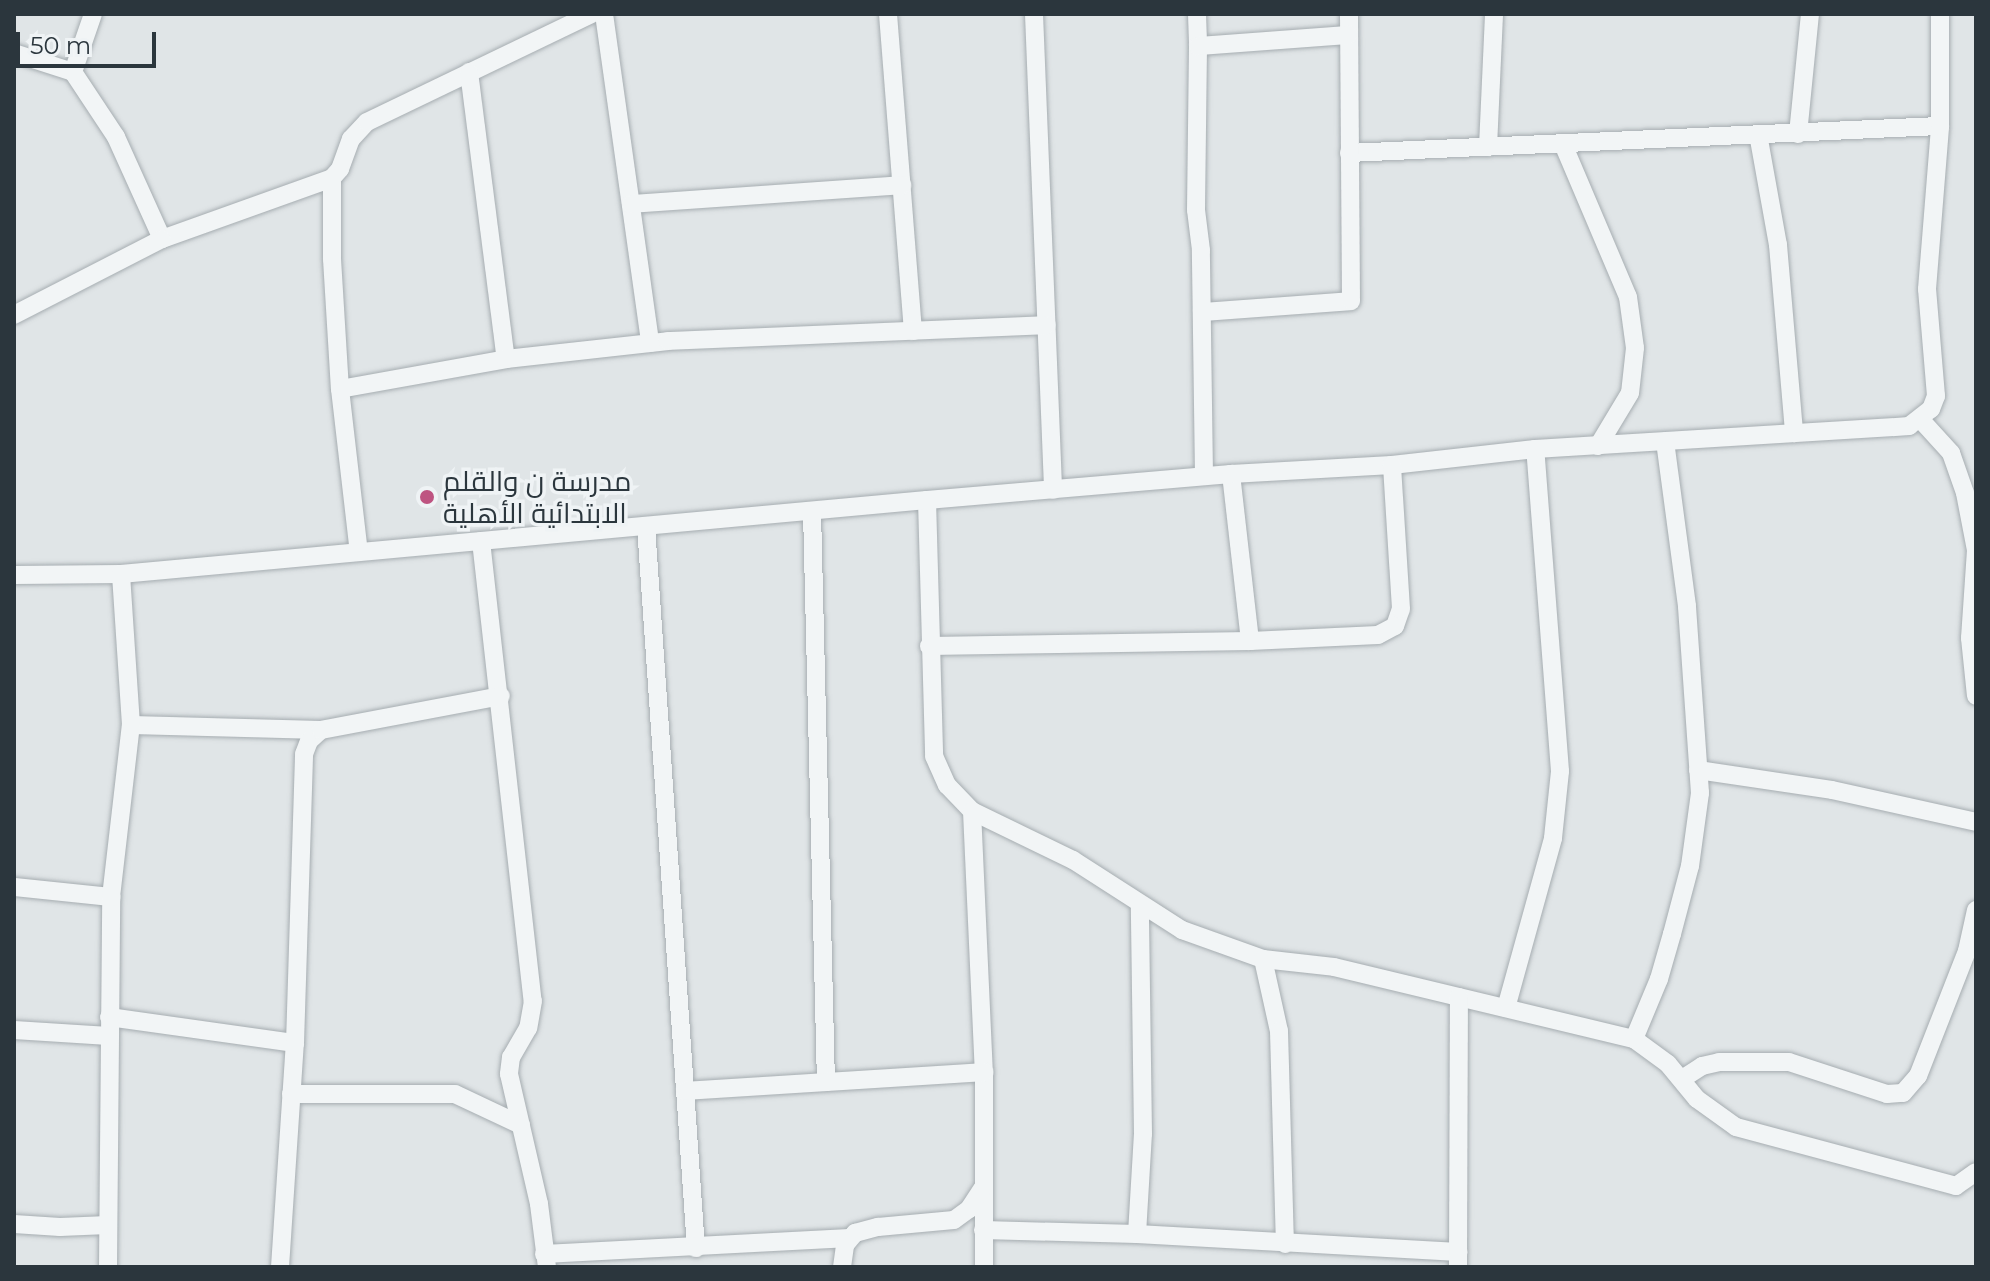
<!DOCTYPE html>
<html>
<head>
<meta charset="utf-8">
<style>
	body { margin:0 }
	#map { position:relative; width:1990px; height:1281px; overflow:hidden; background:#e0e5e7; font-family:Montserrat,Cairo,sans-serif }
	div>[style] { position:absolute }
	.roads { filter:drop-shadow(0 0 2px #a6adb1) drop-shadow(0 0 2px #a6adb1) }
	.minor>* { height:18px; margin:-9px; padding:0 9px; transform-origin:9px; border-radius:9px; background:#f2f5f6 }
	.dots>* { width:22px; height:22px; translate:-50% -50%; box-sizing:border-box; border:4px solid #eff3f5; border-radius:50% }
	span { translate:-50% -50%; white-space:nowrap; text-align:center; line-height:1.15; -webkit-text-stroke:7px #eff3f5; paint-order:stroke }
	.poi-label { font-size:28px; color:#2b363d }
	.left { translate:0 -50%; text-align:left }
	.frame { position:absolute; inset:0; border:16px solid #2b363d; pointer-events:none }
	.scale { position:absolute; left:16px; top:32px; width:140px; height:36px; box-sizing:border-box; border:4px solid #2b363d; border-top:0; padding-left:10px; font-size:24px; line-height:28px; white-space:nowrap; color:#2b363d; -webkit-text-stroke:6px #eff3f5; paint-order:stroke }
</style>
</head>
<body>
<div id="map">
	<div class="roads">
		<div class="minor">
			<div style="left:604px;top:14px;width:332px;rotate:82deg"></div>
			<div style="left:888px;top:14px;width:318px;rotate:85.5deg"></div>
			<div style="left:1034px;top:14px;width:476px;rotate:87.7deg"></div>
			<div style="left:1197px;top:14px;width:32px;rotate:88deg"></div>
			<div style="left:14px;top:53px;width:62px;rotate:17.9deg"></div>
			<div style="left:73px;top:72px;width:78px;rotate:56.5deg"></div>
			<div style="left:116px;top:137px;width:112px;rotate:65.7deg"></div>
			<div style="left:162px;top:239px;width:181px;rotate:-19.7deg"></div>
			<div style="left:332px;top:178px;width:12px;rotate:-48deg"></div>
			<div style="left:340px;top:169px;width:32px;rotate:-70deg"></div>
			<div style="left:351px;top:139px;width:23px;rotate:-47deg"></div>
			<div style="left:367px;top:122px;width:249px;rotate:-25.7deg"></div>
			<div style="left:73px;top:72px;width:61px;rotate:-71deg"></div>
			<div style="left:469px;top:72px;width:289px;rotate:82.7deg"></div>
			<div style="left:1758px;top:134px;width:113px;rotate:79.8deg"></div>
			<div style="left:1778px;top:245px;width:189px;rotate:85.1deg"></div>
			<div style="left:1798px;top:134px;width:121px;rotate:-84.3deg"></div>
			<div style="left:1563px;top:144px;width:166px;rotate:67deg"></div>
			<div style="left:1628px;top:297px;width:51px;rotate:82.2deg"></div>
			<div style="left:1635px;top:348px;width:45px;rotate:96.3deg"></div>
			<div style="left:1630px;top:393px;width:62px;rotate:121.1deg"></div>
			<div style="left:1488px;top:147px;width:133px;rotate:-87.4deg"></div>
			<div style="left:1349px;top:153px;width:592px;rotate:-2.62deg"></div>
			<div style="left:332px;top:178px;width:81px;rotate:90deg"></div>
			<div style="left:332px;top:259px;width:130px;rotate:86.5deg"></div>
			<div style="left:340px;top:389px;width:164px;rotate:83.4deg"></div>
			<div style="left:631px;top:204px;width:272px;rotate:-4deg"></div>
			<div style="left:1202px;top:312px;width:149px;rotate:-4.2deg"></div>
			<div style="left:1351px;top:301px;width:287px;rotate:-90.4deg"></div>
			<div style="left:14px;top:315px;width:166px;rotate:-27.2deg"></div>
			<div style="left:340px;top:389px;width:169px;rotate:-10.2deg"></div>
			<div style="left:506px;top:359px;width:163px;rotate:-6.3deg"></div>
			<div style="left:668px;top:341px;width:379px;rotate:-2.4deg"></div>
			<div style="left:1921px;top:420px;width:45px;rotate:47.7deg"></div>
			<div style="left:1951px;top:453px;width:42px;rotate:70.7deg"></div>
			<div style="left:1965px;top:493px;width:58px;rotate:79.1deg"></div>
			<div style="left:1976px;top:550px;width:88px;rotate:93.9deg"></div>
			<div style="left:1970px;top:638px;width:58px;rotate:84.1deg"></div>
			<div style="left:1231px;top:474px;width:168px;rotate:83.5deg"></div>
			<div style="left:1204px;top:476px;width:226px;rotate:-90.8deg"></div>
			<div style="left:1201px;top:250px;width:40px;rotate:-97.1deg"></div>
			<div style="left:1196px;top:210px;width:164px;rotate:-89.3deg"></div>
			<div style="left:1198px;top:46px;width:151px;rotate:-4.2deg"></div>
			<div style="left:927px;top:500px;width:256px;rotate:88.4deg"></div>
			<div style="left:934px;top:756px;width:32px;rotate:66deg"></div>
			<div style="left:947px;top:785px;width:36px;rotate:46deg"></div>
			<div style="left:972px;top:811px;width:112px;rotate:25.9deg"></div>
			<div style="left:1073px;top:860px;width:130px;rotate:32.7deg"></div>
			<div style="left:1182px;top:930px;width:86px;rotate:19.7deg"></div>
			<div style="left:1263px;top:959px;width:71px;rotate:6.4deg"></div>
			<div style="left:1334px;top:967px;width:309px;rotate:13.5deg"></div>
			<div style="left:1634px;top:1039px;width:42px;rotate:36.3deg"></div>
			<div style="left:1668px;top:1064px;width:45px;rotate:50.4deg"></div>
			<div style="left:1697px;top:1099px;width:48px;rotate:35.7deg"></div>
			<div style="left:1736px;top:1127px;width:228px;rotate:15deg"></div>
			<div style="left:1956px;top:1186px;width:24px;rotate:-35deg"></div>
			<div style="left:812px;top:511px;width:571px;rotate:88.6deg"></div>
			<div style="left:646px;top:526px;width:724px;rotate:86.04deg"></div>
			<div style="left:481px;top:541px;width:463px;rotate:83.6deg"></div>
			<div style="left:533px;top:1001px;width:27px;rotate:100deg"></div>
			<div style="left:528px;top:1028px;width:34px;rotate:120deg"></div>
			<div style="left:511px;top:1057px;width:17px;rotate:97deg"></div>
			<div style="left:509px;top:1074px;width:133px;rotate:77deg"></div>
			<div style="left:539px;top:1204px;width:64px;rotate:82.8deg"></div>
			<div style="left:14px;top:575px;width:107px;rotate:-0.5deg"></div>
			<div style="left:121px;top:574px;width:809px;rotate:-5.25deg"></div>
			<div style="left:927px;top:500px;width:305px;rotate:-4.9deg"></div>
			<div style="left:1231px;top:474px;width:161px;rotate:-3.2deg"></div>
			<div style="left:1392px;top:465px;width:144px;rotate:-6.4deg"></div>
			<div style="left:1535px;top:449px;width:375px;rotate:-3.5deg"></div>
			<div style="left:1909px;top:426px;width:28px;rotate:-38deg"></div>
			<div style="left:1931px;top:409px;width:14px;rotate:-69deg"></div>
			<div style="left:1936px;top:396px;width:107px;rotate:-94.8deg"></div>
			<div style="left:1927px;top:289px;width:164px;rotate:-85.4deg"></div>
			<div style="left:1940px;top:126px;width:112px;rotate:-90deg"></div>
			<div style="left:929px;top:646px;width:321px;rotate:-0.9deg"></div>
			<div style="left:1250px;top:641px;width:128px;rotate:-2.7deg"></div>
			<div style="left:1378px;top:635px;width:19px;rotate:-28deg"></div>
			<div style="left:1395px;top:626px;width:18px;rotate:-71deg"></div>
			<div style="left:1401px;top:609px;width:144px;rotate:-93.6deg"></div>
			<div style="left:131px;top:725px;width:190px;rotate:1.5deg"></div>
			<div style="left:1698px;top:770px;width:135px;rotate:8.5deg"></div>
			<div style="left:1832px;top:790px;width:148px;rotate:12.5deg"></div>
			<div style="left:972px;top:811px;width:261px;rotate:87.4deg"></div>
			<div style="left:984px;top:1072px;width:195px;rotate:90deg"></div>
			<div style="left:14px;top:887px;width:98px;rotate:5.9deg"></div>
			<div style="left:1263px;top:959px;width:74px;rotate:77.5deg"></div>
			<div style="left:1279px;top:1031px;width:213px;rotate:88.4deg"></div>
			<div style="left:1506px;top:1008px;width:176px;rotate:-74.5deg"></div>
			<div style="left:1553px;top:838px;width:67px;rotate:-84deg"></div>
			<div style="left:1560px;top:771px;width:323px;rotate:-94.4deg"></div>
			<div style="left:109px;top:1017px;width:188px;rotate:8deg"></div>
			<div style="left:14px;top:1030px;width:95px;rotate:3.6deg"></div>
			<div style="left:1634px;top:1039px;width:65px;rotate:-67.4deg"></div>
			<div style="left:1659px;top:979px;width:47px;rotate:-73.9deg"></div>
			<div style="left:1672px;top:934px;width:70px;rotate:-75.2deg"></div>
			<div style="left:1690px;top:866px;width:74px;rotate:-82.2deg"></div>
			<div style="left:1700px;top:793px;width:187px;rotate:-94deg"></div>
			<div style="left:1687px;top:606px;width:166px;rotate:-97.6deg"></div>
			<div style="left:1682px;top:1079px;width:24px;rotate:-33deg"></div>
			<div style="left:1702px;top:1066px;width:17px;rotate:-13deg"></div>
			<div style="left:1719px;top:1062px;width:70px"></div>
			<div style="left:1789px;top:1062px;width:103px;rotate:18.1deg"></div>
			<div style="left:1887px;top:1094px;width:16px;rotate:-4deg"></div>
			<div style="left:1903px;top:1093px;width:23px;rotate:-49deg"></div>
			<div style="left:1918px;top:1076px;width:134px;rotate:-68.6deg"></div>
			<div style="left:1967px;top:951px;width:42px;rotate:-77.6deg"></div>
			<div style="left:685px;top:1091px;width:300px;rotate:-3.6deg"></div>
			<div style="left:291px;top:1094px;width:164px"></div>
			<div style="left:455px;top:1094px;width:73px;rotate:25.2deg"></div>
			<div style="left:14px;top:1224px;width:46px;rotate:3.7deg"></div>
			<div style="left:60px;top:1227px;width:48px;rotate:-2.4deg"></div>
			<div style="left:983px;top:1230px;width:154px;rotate:1.5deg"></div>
			<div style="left:1137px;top:1234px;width:322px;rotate:3.2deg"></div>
			<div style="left:1137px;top:1234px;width:100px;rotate:-86.6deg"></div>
			<div style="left:1143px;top:1134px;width:229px;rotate:-90.8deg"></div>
			<div style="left:544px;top:1254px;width:306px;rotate:-3deg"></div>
			<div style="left:108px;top:1267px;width:370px;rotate:-89.5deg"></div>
			<div style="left:111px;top:897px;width:173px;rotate:-83.4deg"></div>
			<div style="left:131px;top:725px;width:151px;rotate:-93.8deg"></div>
			<div style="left:280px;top:1267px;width:225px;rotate:-86.2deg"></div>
			<div style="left:295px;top:1043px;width:289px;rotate:-88.2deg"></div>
			<div style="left:304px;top:754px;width:14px;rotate:-69deg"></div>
			<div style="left:309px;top:741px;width:16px;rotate:-43deg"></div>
			<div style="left:321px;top:730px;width:183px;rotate:-10.7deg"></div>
			<div style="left:842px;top:1267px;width:22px;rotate:-82deg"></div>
			<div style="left:845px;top:1245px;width:16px;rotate:-50deg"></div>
			<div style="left:855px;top:1233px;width:24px;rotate:-15deg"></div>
			<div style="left:878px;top:1227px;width:76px;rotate:-5.3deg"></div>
			<div style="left:954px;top:1220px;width:19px;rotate:-36deg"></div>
			<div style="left:969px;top:1209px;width:24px;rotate:-57deg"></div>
			<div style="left:1458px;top:1267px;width:270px;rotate:-89.8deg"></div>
		</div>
	</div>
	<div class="dots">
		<div style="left:427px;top:497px;background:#be5481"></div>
	</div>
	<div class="poi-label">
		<span class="left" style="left:443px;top:497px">مدرسة ن والقلم<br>الابتدائية الأهلية</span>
	</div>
	<div class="frame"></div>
	<div class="scale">50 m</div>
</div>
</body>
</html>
